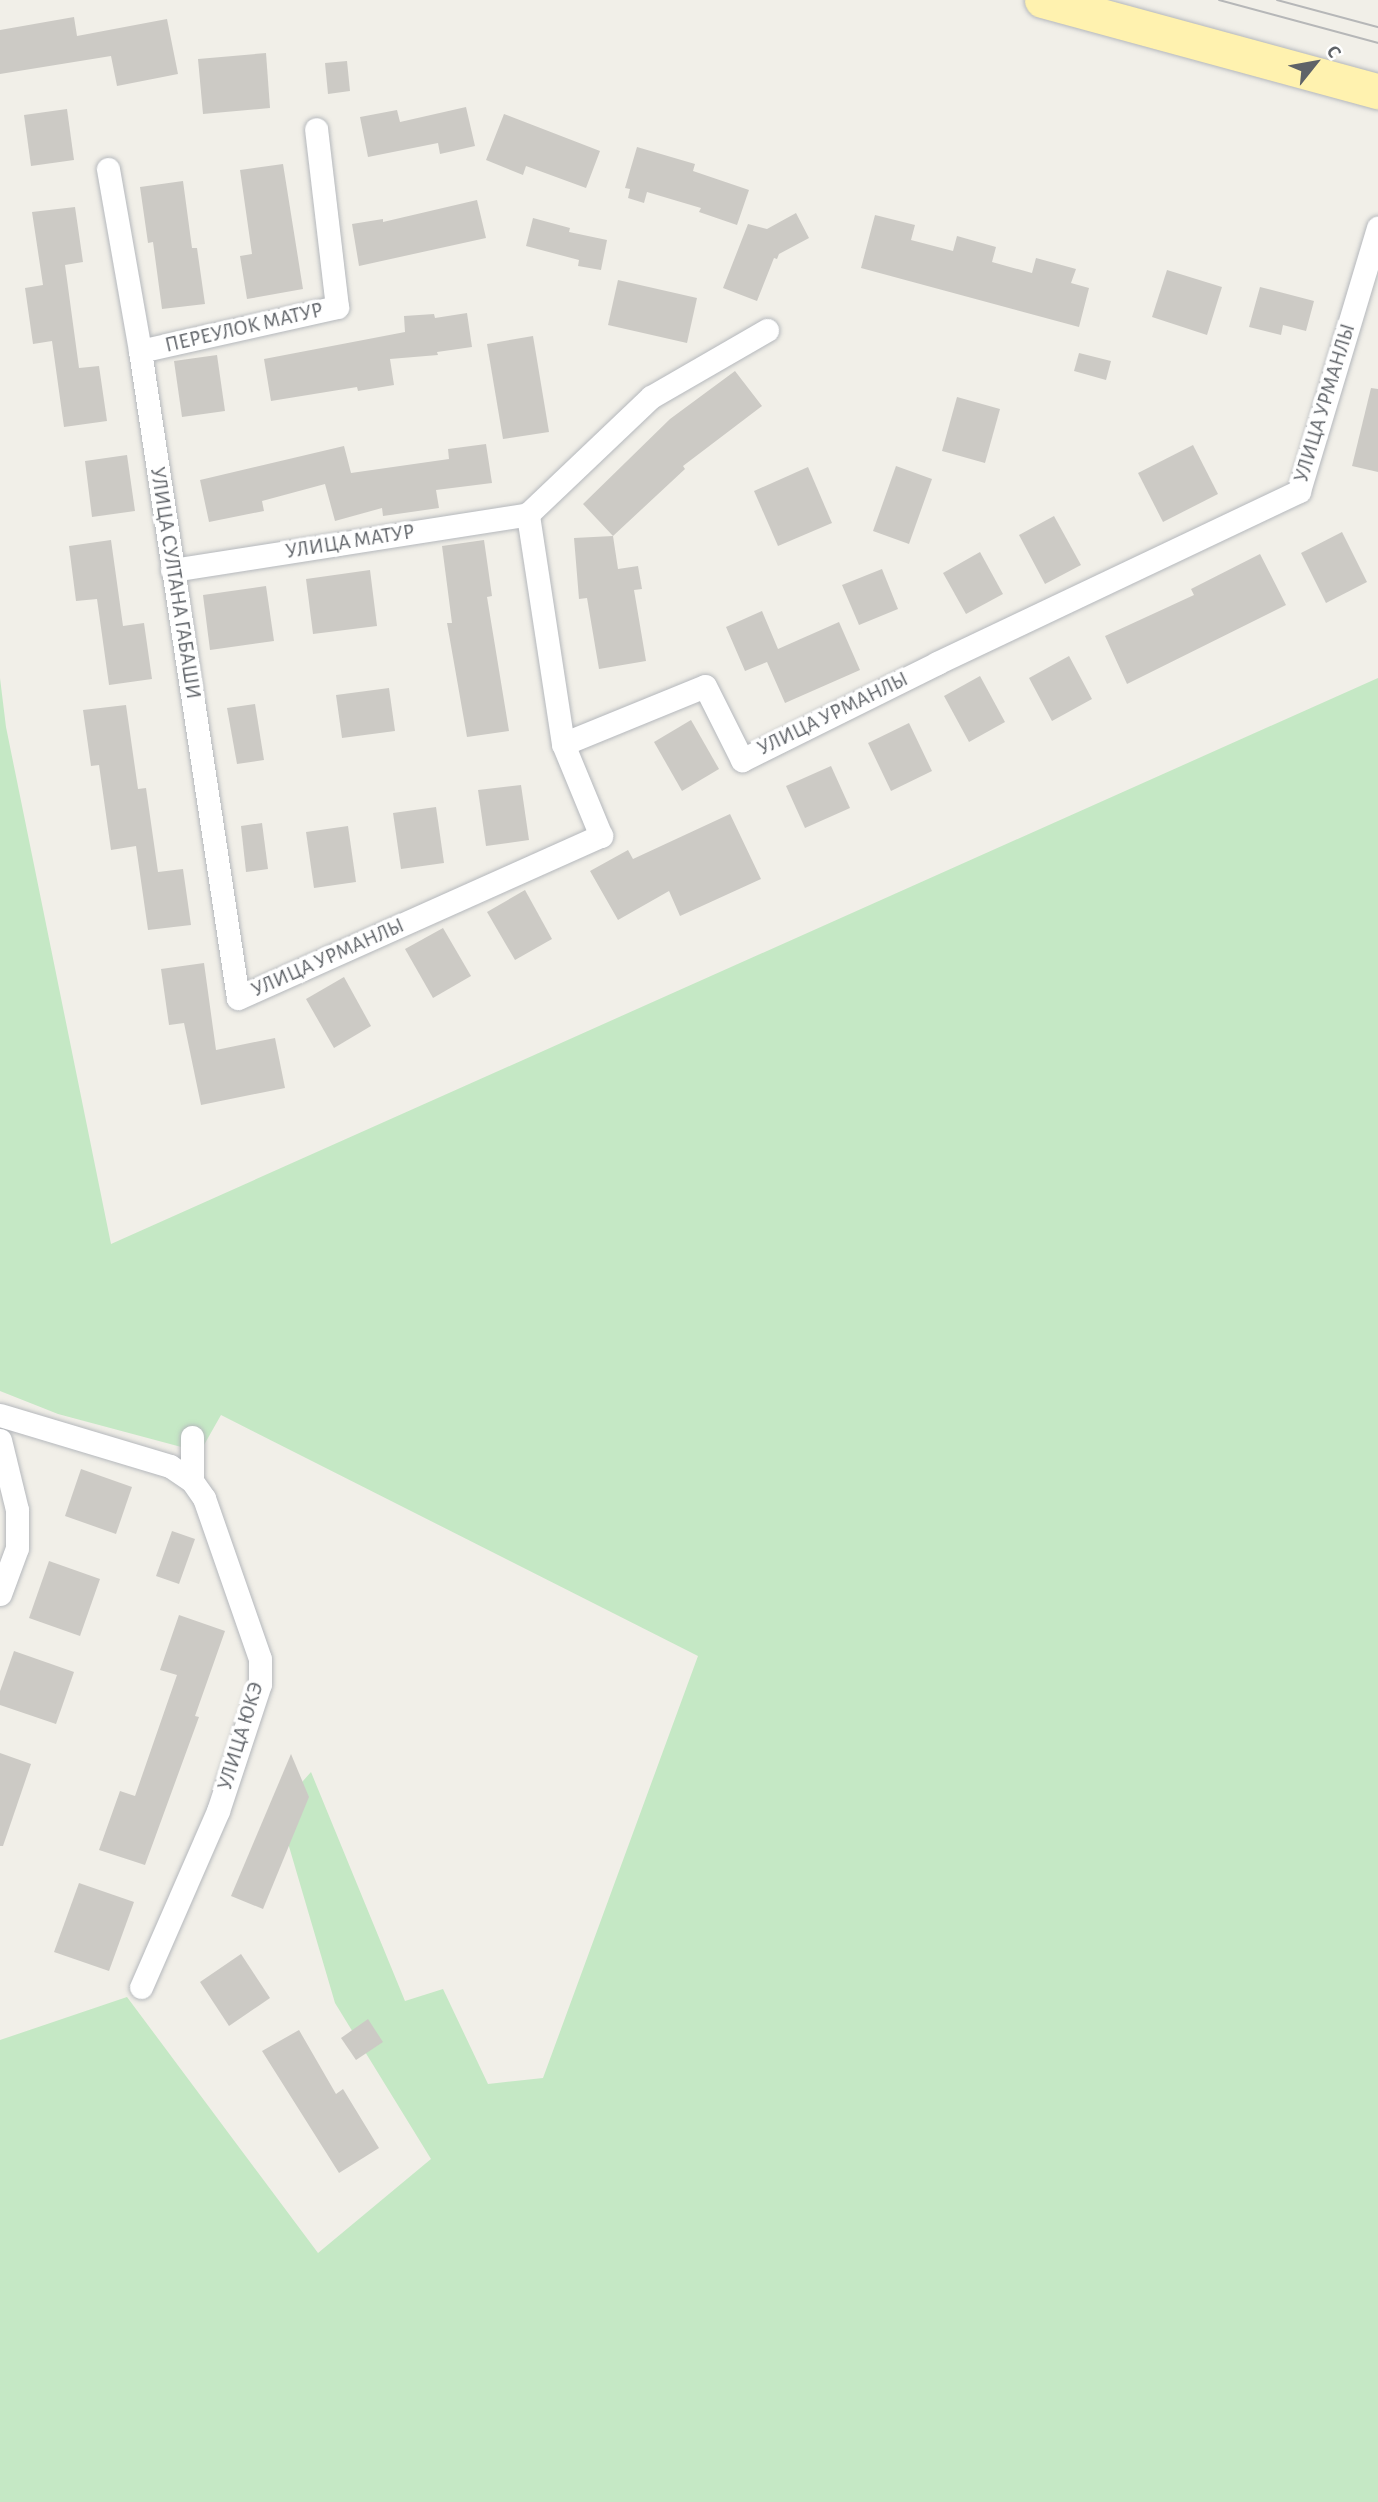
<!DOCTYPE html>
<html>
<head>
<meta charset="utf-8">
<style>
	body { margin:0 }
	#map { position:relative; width:1378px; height:2502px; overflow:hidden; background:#f1efe8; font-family:"Alegreya Sans",sans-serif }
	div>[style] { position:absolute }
	.green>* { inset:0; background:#c5e8c5 }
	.building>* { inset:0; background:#cccac5 }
	.roads { filter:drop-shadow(0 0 2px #b5b8bc) drop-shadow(0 0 2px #b5b8bc) }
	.street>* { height:23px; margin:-11.5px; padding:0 11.5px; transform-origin:11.5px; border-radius:11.5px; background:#fff }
	.primary>* { height:35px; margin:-17.5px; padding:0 17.5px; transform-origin:17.5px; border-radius:17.5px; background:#fff2af }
	.tram>* { height:2px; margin:-1px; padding:0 1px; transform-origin:1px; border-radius:1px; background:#b6b7b8 }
	span { translate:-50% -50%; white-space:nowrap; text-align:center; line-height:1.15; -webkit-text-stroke:7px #fff; paint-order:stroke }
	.street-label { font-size:21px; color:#5f6368 }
	.north { position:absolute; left:1280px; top:28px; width:70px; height:70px; -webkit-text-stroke:5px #fff; paint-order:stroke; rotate:59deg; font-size:19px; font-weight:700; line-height:28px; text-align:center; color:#5f6368 }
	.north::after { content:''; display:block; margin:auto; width:24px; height:32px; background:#5f6368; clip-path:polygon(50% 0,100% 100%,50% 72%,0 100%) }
</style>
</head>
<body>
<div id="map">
	<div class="green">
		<div style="clip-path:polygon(0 678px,6px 727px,111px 1244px,1378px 678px,1378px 2502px,0 2502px,0 2040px,127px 1997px,318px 2253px,431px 2159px,335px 2003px,278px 1809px,311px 1772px,405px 2001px,443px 1989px,488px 2084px,543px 2078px,698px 1656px,221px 1415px,200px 1452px,58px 1414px,0 1391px)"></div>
	</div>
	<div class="building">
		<div style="clip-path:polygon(74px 17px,77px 36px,167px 19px,178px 74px,117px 86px,111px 56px,0 74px,0 30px)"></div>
		<div style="clip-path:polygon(266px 53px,270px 108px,203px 114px,198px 59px)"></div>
		<div style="clip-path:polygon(347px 61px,350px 91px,328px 94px,325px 63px)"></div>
		<div style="clip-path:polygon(466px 107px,475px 146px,440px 154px,438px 143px,368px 157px,360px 117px,397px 110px,400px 122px)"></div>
		<div style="clip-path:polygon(67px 109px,74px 160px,31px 166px,24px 115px)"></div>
		<div style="clip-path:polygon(504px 114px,600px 151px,586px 188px,526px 166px,523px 175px,486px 160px)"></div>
		<div style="clip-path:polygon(637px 147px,695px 164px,693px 171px,749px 190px,737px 225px,699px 212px,701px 208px,647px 192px,644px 203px,628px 198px,630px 189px,625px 188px)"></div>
		<div style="clip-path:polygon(283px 164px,303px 289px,247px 299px,240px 256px,252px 254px,240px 170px)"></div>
		<div style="clip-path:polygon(183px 181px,192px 248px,197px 248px,205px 304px,162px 309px,153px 242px,148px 243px,140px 187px)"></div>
		<div style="clip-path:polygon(477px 200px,486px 238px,359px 266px,352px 224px,383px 219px,383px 222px)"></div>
		<div style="clip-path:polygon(75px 207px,83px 262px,65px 265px,79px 368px,99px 366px,107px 421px,64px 427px,52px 341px,33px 344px,25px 288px,43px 285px,32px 212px)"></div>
		<div style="clip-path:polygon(796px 213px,809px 238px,779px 254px,777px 259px,774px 258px,757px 301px,723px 288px,748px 224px,767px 229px)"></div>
		<div style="clip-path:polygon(875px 215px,915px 225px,911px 240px,953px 251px,957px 236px,996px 247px,992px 262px,1032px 273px,1036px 258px,1076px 269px,1071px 283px,1089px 288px,1079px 327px,861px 268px)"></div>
		<div style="clip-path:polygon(533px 218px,570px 228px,569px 232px,607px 240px,601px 270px,578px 266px,579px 260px,526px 246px)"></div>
		<div style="clip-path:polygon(1167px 270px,1222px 287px,1207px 335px,1152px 317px)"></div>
		<div style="clip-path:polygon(618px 280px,697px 298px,687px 343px,608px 325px)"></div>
		<div style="clip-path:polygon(1260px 287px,1314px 301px,1306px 331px,1283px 325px,1281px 335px,1249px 327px)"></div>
		<div style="clip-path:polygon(467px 313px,472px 347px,437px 352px,438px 355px,390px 359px,394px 385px,358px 391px,357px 387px,271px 401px,264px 359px,405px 332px,404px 316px,434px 314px,435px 318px)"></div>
		<div style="clip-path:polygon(533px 336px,549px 432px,503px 439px,487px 344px)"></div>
		<div style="clip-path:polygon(1079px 353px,1111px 361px,1106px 380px,1074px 371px)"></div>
		<div style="clip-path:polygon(217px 355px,225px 411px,182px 417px,174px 361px)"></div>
		<div style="clip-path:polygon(735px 371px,762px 406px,683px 466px,685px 469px,613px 536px,583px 504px,670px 419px)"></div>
		<div style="clip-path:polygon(1371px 388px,1378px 389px,1378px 472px,1352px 466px)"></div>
		<div style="clip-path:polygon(957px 397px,1000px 409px,985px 463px,942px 451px)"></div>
		<div style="clip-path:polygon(486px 444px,492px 483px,436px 490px,439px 508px,383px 516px,382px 508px,335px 521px,325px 484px,262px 501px,264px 511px,209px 522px,200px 480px,344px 446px,351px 473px,449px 459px,448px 449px)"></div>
		<div style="clip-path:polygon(1193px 445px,1218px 494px,1163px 522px,1138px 473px)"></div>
		<div style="clip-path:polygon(127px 455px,135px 511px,92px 517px,85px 461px)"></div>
		<div style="clip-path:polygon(896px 466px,932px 479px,909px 544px,873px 531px)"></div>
		<div style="clip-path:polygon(808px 467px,832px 523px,778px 546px,754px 491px)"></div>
		<div style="clip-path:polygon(1054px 516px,1081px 565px,1045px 584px,1019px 535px)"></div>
		<div style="clip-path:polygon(1342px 532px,1367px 582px,1326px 603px,1301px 553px)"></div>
		<div style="clip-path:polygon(613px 536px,618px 569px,638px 566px,642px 589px,634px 590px,646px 661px,599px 669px,587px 598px,579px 599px,574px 538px)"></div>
		<div style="clip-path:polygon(111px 540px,123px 626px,144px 623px,152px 679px,109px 685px,97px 599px,76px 601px,69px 546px)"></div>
		<div style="clip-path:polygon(484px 540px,492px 596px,487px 597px,509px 731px,467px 737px,447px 623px,452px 623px,442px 546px)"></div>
		<div style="clip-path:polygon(980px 552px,1003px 594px,966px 614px,943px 573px)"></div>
		<div style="clip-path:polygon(1260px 554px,1286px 605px,1127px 684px,1105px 636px,1194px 595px,1191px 589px)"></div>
		<div style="clip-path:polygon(882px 569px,898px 609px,859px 625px,842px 585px)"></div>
		<div style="clip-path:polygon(370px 570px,377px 626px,313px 634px,306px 579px)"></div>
		<div style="clip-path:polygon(266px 586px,274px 641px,210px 650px,203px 595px)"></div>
		<div style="clip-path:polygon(762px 611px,778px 649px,839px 622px,860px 670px,785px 703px,767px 662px,745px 671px,726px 627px)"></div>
		<div style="clip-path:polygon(1069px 656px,1092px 699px,1052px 721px,1029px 678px)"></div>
		<div style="clip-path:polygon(980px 676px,1005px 722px,969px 742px,944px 696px)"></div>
		<div style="clip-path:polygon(389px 688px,395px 731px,342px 738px,336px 695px)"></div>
		<div style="clip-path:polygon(255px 704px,264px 760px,237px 764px,227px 708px)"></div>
		<div style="clip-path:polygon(126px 705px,138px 789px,146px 788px,158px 872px,183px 869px,191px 925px,148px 930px,136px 846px,111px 850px,99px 765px,91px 766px,83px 710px)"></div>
		<div style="clip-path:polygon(691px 720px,719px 769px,682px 791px,654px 742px)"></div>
		<div style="clip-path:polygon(909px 723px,932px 771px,891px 791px,868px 743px)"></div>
		<div style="clip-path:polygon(831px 766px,850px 808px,805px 828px,786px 786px)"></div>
		<div style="clip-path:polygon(521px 785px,529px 840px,486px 846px,478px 790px)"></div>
		<div style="clip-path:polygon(436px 807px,444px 863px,401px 869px,393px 813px)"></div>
		<div style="clip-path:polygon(730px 814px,761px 879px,680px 916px,669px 891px,618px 920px,590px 871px,628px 850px,633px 859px)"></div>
		<div style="clip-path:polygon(262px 823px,268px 869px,246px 872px,241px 826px)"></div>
		<div style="clip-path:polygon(348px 826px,356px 882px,314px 888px,306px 832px)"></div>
		<div style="clip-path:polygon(525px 890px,552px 939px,515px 960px,487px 912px)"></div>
		<div style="clip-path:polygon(443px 928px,471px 976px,433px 998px,405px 949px)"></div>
		<div style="clip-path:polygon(204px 963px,216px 1050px,275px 1038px,285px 1088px,201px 1105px,184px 1023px,169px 1025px,161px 969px)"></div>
		<div style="clip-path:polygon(344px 977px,371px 1026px,334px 1048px,306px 999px)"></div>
		<div style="clip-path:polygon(81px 1469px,132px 1487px,116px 1534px,65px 1516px)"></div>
		<div style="clip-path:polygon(172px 1531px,195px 1539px,179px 1584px,156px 1576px)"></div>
		<div style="clip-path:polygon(49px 1561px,100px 1579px,80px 1636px,29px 1618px)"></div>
		<div style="clip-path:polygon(179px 1615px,225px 1631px,195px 1716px,199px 1717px,145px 1865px,99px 1850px,120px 1791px,135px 1796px,177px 1675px,160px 1670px)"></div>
		<div style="clip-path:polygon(14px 1651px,74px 1672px,56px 1724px,0 1705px,0 1691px)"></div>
		<div style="clip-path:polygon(0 1753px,31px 1764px,3px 1846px,0 1846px)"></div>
		<div style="clip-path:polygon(291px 1754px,309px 1797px,263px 1909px,231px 1896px)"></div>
		<div style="clip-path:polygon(79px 1883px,134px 1902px,109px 1971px,54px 1952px)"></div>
		<div style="clip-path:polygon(241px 1954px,270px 1998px,229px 2026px,200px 1982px)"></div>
		<div style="clip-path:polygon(368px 2019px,383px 2042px,356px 2060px,341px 2038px)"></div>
		<div style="clip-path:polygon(299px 2030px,336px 2094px,343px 2089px,379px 2148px,339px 2173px,262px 2051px)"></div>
	</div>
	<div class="roads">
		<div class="street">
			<div style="left:108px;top:169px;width:185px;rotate:80deg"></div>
			<div style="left:140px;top:351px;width:654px;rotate:81.39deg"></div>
			<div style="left:238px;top:998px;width:398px;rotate:-24.1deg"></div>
			<div style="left:601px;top:836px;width:100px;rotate:-112.4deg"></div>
			<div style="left:563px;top:744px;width:153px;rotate:-22.2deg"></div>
			<div style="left:705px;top:686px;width:83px;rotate:63.4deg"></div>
			<div style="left:742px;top:760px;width:218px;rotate:-26.4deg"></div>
			<div style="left:937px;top:663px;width:401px;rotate:-25.4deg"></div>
			<div style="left:1299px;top:491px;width:275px;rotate:-73.3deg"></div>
			<div style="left:140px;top:351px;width:202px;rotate:-12.6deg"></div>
			<div style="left:337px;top:307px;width:179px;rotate:-96.7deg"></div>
			<div style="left:172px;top:570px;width:360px;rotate:-8.9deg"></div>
			<div style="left:563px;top:744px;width:233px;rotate:-98.7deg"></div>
			<div style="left:528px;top:514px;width:170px;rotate:-43.6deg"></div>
			<div style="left:651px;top:397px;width:134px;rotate:-30deg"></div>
			<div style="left:0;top:1415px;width:177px;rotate:16.7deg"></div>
			<div style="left:170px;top:1466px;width:27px;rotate:34deg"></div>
			<div style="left:192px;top:1481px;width:21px;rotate:55deg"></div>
			<div style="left:204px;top:1498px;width:170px;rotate:70.8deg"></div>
			<div style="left:260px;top:1659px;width:25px;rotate:90deg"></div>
			<div style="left:260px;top:1684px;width:134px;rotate:108.3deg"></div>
			<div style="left:218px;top:1811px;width:192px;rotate:113.6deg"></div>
			<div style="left:0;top:1440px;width:72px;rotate:76.3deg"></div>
			<div style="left:17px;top:1510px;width:38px;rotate:90deg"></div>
			<div style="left:17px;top:1548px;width:49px;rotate:110.3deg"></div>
			<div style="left:192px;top:1481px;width:44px;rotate:-90deg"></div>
		</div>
		<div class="primary">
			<div style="left:1042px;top:0;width:348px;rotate:15.2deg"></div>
		</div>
	</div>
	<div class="tram">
		<div style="left:1219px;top:0;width:165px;rotate:15.1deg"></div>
		<div style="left:1277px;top:0;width:105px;rotate:15deg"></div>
	</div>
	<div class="street-label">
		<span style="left:244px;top:328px;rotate:-13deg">ПЕРЕУЛОК МАТУР</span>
		<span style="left:1325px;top:403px;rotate:-73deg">УЛИЦА УРМАНЛЫ</span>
		<span style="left:350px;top:542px;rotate:-9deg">УЛИЦА МАТУР</span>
		<span style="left:175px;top:583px;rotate:81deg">УЛИЦА СУЛТАНА ГАБАШИ</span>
		<span style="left:833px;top:714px;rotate:-26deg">УЛИЦА УРМАНЛЫ</span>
		<span style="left:328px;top:958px;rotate:-24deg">УЛИЦА УРМАНЛЫ</span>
		<span style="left:241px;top:1736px;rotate:-73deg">УЛИЦА ЮКЭ</span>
	</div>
	<div class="north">С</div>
</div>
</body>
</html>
